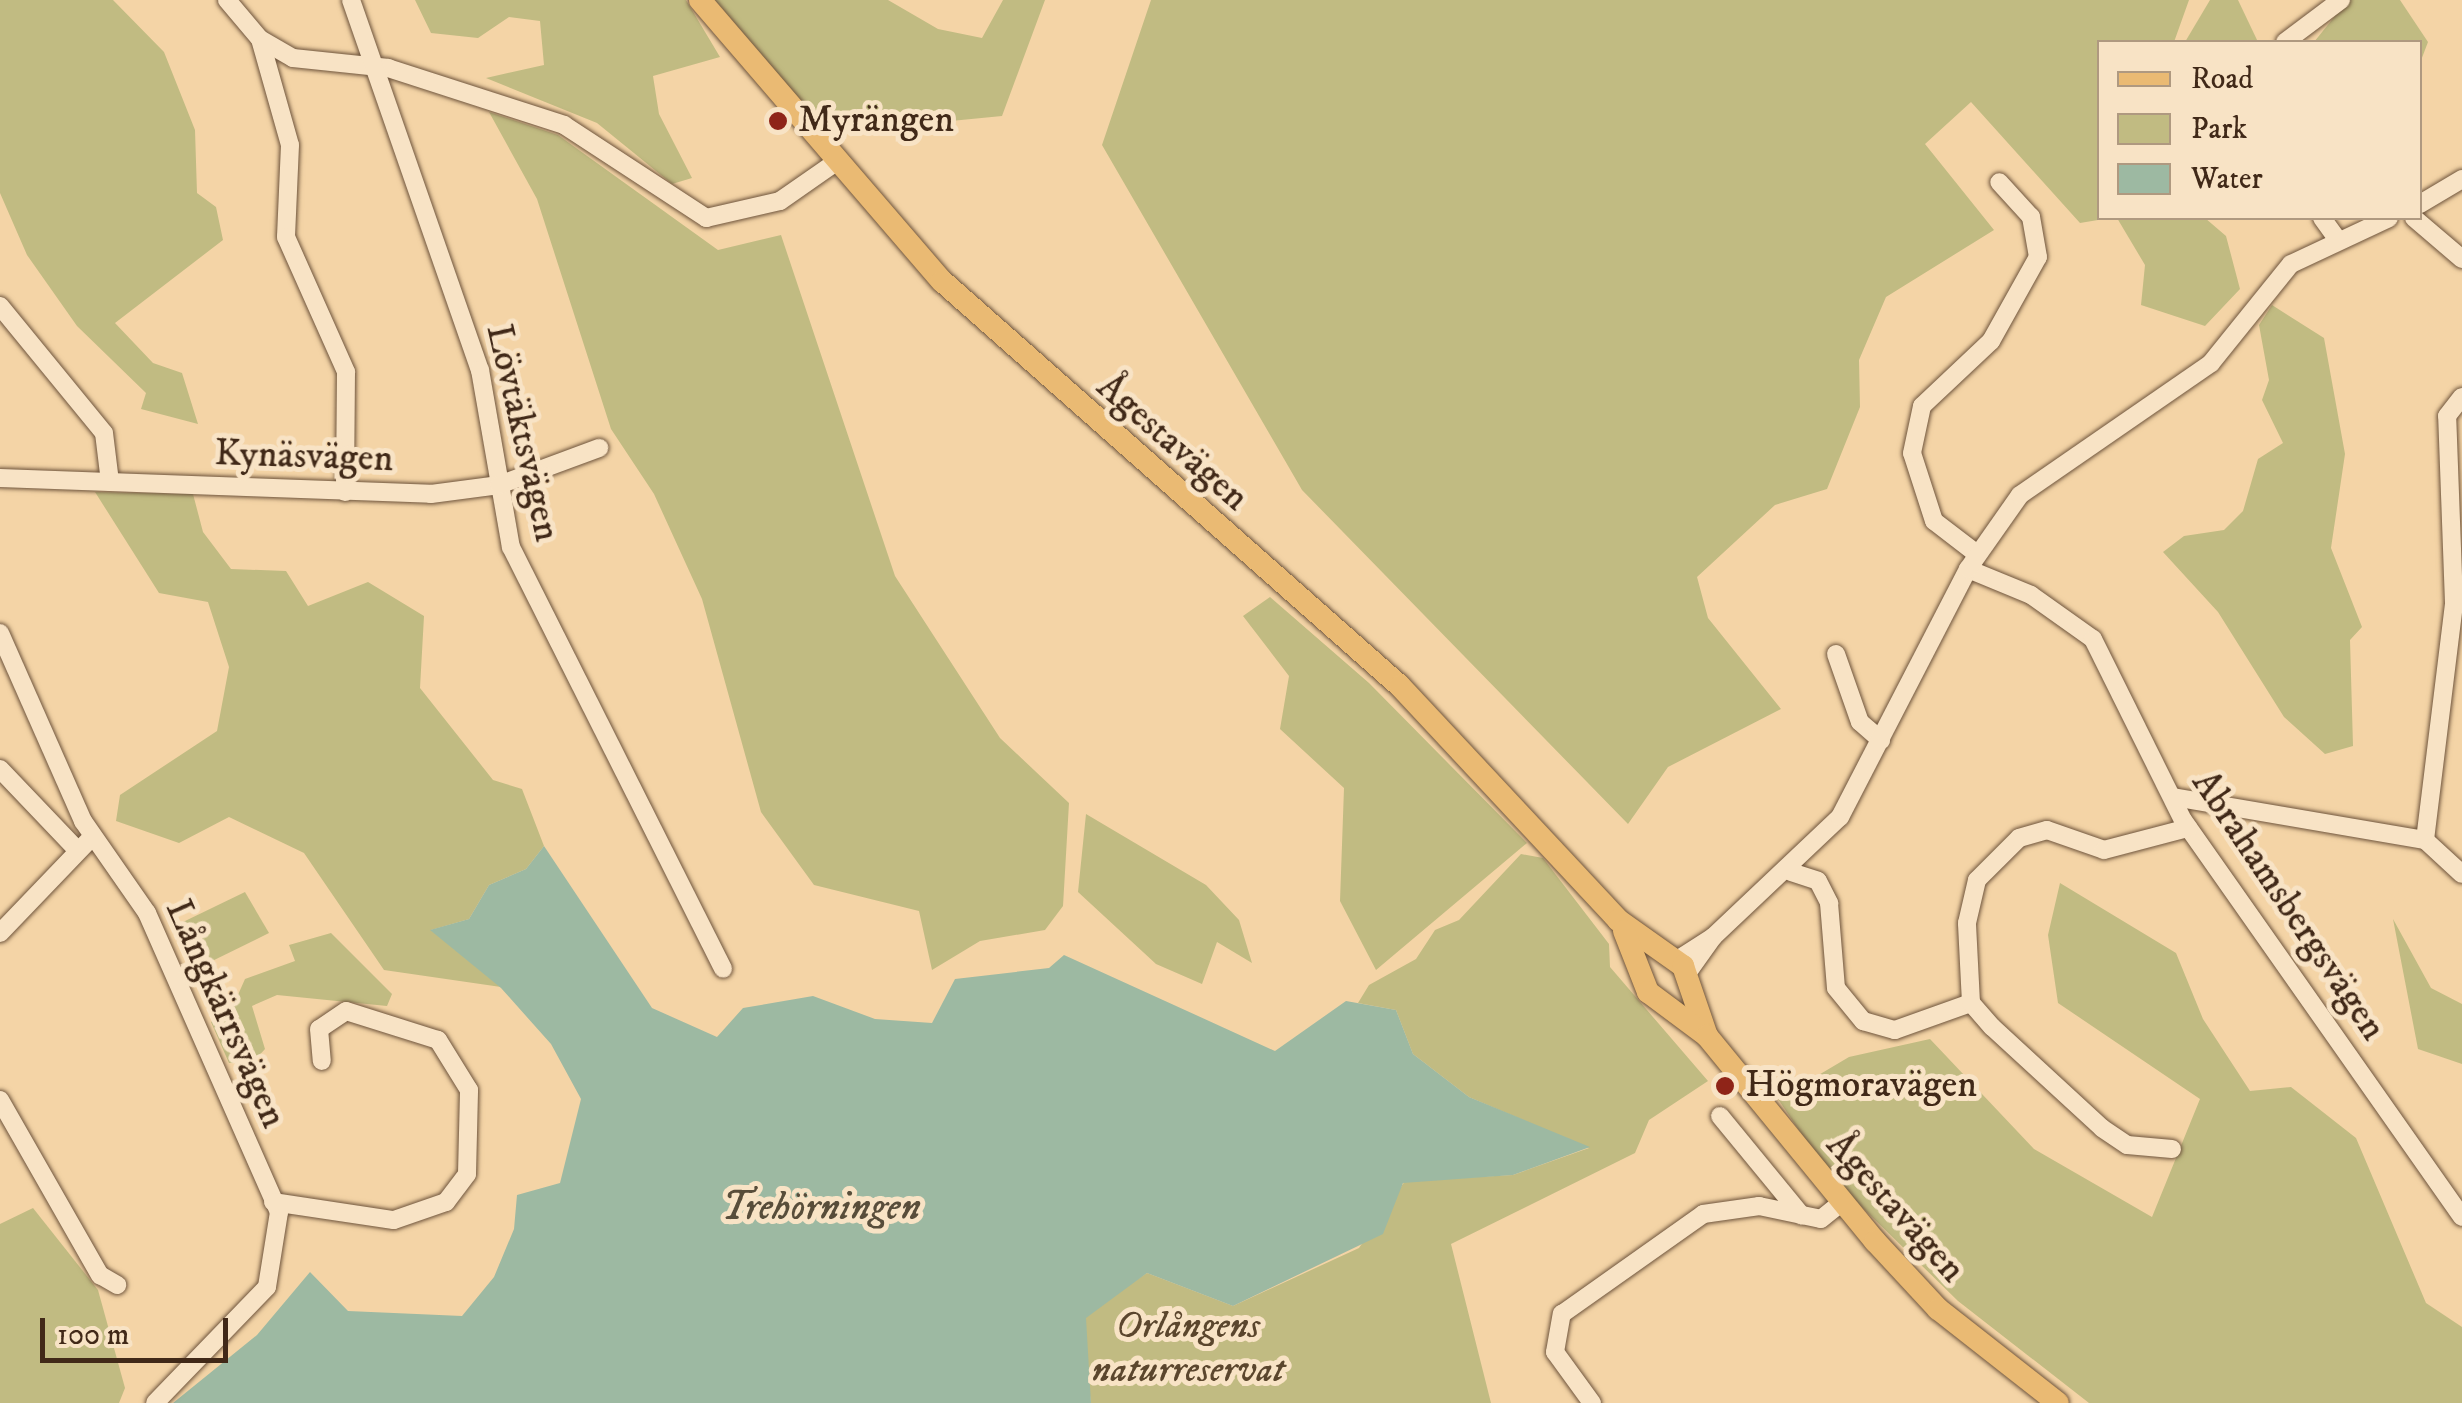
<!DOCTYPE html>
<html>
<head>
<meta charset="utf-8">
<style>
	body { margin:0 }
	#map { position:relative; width:2462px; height:1403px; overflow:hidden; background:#f4d4a6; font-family:"IM FELL DW Pica",serif }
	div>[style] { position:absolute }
	.green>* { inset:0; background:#c1bb82 }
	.water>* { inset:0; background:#9db9a2 }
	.roads { filter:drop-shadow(0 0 2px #6e543c) drop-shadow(0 0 2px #6e543c) }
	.minor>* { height:18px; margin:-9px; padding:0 9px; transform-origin:9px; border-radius:9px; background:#f8e3c5 }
	.major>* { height:22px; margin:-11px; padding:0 11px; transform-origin:11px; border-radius:11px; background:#eaba73 }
	.dots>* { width:28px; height:28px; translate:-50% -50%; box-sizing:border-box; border:5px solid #f8e3c5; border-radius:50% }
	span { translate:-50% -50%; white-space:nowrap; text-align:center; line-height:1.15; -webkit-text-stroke:10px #f8e3c5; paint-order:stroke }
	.poi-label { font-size:38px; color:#412918 }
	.left { translate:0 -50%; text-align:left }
	.street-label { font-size:38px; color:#412918 }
	.park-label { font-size:38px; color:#5b462d; font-style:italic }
	.water-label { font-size:40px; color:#584d3a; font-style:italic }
	.legend { position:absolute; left:2097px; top:40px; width:325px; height:180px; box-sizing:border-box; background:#f8e3c5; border:2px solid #af9980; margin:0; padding:12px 18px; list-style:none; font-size:30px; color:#412918 }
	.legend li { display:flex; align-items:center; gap:20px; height:50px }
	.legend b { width:50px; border:2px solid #af9980 }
	.scale { position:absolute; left:40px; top:1318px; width:188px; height:45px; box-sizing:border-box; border:5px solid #412918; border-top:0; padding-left:12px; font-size:30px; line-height:35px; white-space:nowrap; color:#412918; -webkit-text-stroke:8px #f8e3c5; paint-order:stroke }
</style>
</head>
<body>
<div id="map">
	<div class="green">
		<div style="clip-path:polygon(0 0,113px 0,164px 52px,195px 130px,197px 193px,216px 207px,223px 240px,115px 323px,153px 363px,182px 373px,198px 424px,141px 409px,146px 393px,77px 326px,27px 255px,0 193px)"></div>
		<div style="clip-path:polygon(415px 0,686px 0,720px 57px,653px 76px,659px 114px,692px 178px,672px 184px,597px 123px,486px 78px,544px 65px,540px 21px,509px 17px,478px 38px,431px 33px)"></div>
		<div style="clip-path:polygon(715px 0,888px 0,938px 29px,982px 38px,1003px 0,1045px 0,1002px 116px,828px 133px)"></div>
		<div style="clip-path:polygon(1151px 0,2189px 0,2174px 42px,2100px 42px,2100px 218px,2110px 218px,2080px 223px,1971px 102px,1925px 144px,1994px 230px,1886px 297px,1859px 360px,1860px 407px,1827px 489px,1775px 505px,1697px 577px,1708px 618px,1781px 709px,1668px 767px,1628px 824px,1302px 490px,1102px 145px)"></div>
		<div style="clip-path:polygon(2210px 0,2238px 0,2258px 42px,2185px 42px)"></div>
		<div style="clip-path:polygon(2348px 0,2400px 0,2428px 42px,2420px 63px,2420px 42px,2314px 42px)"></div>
		<div style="clip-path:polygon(489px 112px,558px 135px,718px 250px,781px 235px,895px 576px,1000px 738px,1069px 803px,1063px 906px,1045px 930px,980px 941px,932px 970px,919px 911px,814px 885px,761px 812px,702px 599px,654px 494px,611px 429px,537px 199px)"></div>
		<div style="clip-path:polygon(2117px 218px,2205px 218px,2226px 236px,2240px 289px,2205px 326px,2141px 305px,2145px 265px)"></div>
		<div style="clip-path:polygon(2272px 305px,2324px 338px,2345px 454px,2331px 548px,2362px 627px,2350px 640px,2353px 746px,2325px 754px,2284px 717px,2218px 612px,2163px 552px,2184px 536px,2224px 530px,2243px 511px,2258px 459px,2283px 443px,2262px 400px,2269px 380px,2259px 325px)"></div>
		<div style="clip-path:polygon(95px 492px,193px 494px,203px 532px,231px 569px,286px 571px,308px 606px,368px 582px,424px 616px,420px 688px,493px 780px,522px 789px,544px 846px,526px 869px,489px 885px,469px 919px,431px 930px,501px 987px,384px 970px,304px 853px,229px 817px,179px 843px,116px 821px,120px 795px,217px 731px,229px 667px,208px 602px,159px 593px)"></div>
		<div style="clip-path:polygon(1270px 597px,1369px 683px,1527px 843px,1376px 970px,1340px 901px,1344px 788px,1280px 729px,1289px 676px,1243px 616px)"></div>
		<div style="clip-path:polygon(1086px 814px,1206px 885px,1239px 920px,1252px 963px,1217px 942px,1202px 984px,1156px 964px,1078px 892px)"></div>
		<div style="clip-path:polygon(1521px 854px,1543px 858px,1609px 944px,1610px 967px,1708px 1081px,1649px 1120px,1635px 1153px,1451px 1244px,1491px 1403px,1091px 1403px,1080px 1317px,1147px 1273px,1233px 1306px,1359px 1248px,1405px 1181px,1513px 1175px,1589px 1148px,1469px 1097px,1413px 1054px,1396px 1010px,1358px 1003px,1369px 985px,1416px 959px,1435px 930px,1459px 920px)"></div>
		<div style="clip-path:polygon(2060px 883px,2176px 953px,2203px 1019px,2250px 1091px,2291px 1087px,2356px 1138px,2426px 1303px,2462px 1327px,2462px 1403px,2089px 1403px,1958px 1301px,1829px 1175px,1778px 1099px,1849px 1057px,1930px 1039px,2034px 1149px,2152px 1217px,2200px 1099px,2058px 1003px,2048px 935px)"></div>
		<div style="clip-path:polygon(245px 892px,269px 933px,204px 965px,183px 922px)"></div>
		<div style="clip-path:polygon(2393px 919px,2431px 988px,2462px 1004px,2462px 1064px,2418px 1049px)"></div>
		<div style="clip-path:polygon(331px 933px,392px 994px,387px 1006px,277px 995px,252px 1006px,265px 1049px,253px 1062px,229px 1063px,211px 1022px,233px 1006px,245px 979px,295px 961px,289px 945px)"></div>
		<div style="clip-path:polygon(33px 1208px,98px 1290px,125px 1388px,119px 1403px,0 1403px,0 1224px)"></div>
	</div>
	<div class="water">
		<div style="clip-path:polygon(544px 846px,652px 1008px,717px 1037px,743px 1008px,813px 996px,875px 1019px,932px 1023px,955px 979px,1049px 968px,1064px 955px,1275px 1051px,1346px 1001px,1396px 1010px,1413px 1054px,1469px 1097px,1590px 1147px,1513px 1175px,1403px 1183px,1383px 1234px,1233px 1306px,1147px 1273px,1086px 1318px,1091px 1403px,173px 1403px,257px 1335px,310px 1272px,348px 1311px,462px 1316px,494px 1277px,514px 1229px,517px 1195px,560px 1183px,581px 1099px,551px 1044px,501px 988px,430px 930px,469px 919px,489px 885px,526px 869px)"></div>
	</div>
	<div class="roads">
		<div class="minor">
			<div style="left:227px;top:0;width:51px;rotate:49.8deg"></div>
			<div style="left:260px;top:39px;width:38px;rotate:30deg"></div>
			<div style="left:293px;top:58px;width:96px;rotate:6deg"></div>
			<div style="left:388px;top:68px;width:185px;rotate:17.9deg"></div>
			<div style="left:564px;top:125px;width:170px;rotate:33.2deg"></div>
			<div style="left:706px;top:218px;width:76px;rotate:-12.9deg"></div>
			<div style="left:780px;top:201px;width:65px;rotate:-34.9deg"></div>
			<div style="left:351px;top:0;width:392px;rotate:70.8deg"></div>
			<div style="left:480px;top:370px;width:180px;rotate:80.1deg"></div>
			<div style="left:511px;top:547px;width:472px;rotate:63.3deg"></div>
			<div style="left:260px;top:39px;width:110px;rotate:74.2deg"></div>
			<div style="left:290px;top:145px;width:92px;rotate:92.5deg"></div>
			<div style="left:286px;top:237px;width:148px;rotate:66deg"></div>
			<div style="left:346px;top:372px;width:120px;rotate:90.5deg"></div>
			<div style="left:2285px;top:42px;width:70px;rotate:-36.9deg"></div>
			<div style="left:2420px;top:204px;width:49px;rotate:-30.8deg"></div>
			<div style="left:2322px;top:218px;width:24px;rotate:54deg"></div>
			<div style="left:2414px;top:218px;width:63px;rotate:40.5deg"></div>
			<div style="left:0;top:306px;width:164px;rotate:50.7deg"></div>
			<div style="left:104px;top:433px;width:49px;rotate:83deg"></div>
			<div style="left:0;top:478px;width:431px;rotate:2.1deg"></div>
			<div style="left:431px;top:494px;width:69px;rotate:-7.5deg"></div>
			<div style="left:499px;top:485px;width:107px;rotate:-20.3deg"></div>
			<div style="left:1977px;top:554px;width:54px;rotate:-142.5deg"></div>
			<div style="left:1934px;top:521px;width:71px;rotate:-107.9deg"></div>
			<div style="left:1912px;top:453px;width:48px;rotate:-78deg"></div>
			<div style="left:1922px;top:406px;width:95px;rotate:-43.3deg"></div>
			<div style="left:1991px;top:341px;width:96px;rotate:-60.8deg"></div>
			<div style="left:2038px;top:257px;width:41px;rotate:-99.9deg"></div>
			<div style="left:2031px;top:217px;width:47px;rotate:-132.4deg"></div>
			<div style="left:1968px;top:569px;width:68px;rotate:22.4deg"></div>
			<div style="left:2031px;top:595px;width:76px;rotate:35.4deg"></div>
			<div style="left:2093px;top:639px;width:202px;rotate:63.6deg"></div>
			<div style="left:2183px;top:820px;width:485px;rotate:54.9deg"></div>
			<div style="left:0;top:633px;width:206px;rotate:66.2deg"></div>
			<div style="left:83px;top:821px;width:112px;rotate:55.2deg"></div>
			<div style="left:147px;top:913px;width:327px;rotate:66.2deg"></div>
			<div style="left:279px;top:1212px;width:76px;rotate:99.1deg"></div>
			<div style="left:267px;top:1287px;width:161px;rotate:134deg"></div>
			<div style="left:1836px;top:654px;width:72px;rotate:70.6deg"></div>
			<div style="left:1860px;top:722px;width:28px;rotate:41deg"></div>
			<div style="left:0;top:769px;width:113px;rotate:46.4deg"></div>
			<div style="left:2173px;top:797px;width:256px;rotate:9.7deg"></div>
			<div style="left:2425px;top:840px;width:50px;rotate:42.6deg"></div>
			<div style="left:2425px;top:840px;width:239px;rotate:-83deg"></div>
			<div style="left:2454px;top:603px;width:187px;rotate:-92.1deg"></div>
			<div style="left:2447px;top:416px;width:24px;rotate:-52deg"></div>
			<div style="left:1791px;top:872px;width:28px;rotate:18deg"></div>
			<div style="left:1818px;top:881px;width:25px;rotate:63deg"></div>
			<div style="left:1829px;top:903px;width:85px;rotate:85.3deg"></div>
			<div style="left:1836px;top:988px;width:43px;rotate:50.7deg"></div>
			<div style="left:1863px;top:1021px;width:33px;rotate:16deg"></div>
			<div style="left:1895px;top:1030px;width:81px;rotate:-19.6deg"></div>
			<div style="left:0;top:933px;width:133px;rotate:-46.2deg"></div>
			<div style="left:1713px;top:937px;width:175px;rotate:-43.4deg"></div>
			<div style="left:1840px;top:817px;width:279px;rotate:-62.7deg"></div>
			<div style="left:1968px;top:569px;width:90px;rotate:-54.9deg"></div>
			<div style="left:2020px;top:495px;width:232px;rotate:-34.6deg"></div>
			<div style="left:2211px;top:363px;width:127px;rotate:-51.1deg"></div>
			<div style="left:2291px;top:264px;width:108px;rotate:-25.1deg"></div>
			<div style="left:1677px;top:960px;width:43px;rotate:-32.6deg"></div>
			<div style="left:1713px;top:937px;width:43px;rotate:125.5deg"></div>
			<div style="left:0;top:1100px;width:202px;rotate:60.3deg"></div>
			<div style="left:100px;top:1275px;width:20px;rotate:30deg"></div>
			<div style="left:1720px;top:1116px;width:129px;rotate:50.6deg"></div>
			<div style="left:2172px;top:1149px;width:45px;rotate:-174.9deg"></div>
			<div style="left:2127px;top:1145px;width:30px;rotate:-146deg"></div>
			<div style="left:2102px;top:1128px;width:149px;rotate:-137.4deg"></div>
			<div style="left:1992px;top:1027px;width:32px;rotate:-131deg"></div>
			<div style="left:1971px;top:1003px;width:80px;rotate:-92.9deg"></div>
			<div style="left:1967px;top:923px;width:44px;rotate:-76.9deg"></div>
			<div style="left:1977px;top:880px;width:59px;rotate:-45deg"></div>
			<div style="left:2019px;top:838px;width:29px;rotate:-16deg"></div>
			<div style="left:2047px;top:830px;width:60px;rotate:19.3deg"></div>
			<div style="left:2104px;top:850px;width:87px;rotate:-14.7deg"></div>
			<div style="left:273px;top:1202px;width:122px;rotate:8.5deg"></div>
			<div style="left:394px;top:1220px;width:55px;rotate:-19.1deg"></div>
			<div style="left:446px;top:1202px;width:35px;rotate:-53deg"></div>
			<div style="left:467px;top:1174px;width:84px;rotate:-88.6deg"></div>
			<div style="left:469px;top:1090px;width:59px;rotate:-121.8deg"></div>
			<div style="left:438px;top:1040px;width:96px;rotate:-162.5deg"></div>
			<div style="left:346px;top:1011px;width:32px;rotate:146deg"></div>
			<div style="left:319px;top:1029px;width:32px;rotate:85deg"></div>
			<div style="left:1592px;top:1403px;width:63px;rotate:-126deg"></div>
			<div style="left:1555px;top:1352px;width:39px;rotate:-80deg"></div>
			<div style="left:1562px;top:1314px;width:173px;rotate:-35.3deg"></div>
			<div style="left:1703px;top:1214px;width:57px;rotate:-8.1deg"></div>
			<div style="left:1759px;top:1206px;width:63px;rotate:11.8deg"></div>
			<div style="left:1821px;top:1219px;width:26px;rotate:-39deg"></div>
		</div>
		<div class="major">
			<div style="left:700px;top:0;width:371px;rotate:49.3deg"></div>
			<div style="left:942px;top:281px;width:611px;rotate:41.49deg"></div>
			<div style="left:1400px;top:686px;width:320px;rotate:47deg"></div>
			<div style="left:1618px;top:920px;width:80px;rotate:35.3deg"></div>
			<div style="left:1683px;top:966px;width:74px;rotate:71.1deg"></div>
			<div style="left:1624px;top:931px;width:66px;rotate:68.5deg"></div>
			<div style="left:1648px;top:992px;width:74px;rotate:36.7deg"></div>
			<div style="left:1707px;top:1036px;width:265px;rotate:50.7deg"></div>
			<div style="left:1875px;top:1241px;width:93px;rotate:47.2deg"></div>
			<div style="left:1938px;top:1309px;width:152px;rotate:38.1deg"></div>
		</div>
	</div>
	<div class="dots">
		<div style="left:778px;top:121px;background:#8f2418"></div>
		<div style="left:1725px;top:1086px;background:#8f2418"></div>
	</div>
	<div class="poi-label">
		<span class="left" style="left:798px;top:121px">Myrängen</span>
		<span class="left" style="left:1745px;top:1086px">Högmoravägen</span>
	</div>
	<div class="street-label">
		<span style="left:522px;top:433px;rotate:77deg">Lövtäktsvägen</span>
		<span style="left:1172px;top:443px;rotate:41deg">Ågestavägen</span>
		<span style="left:304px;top:457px;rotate:2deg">Kynäsvägen</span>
		<span style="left:2288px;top:906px;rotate:56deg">Abrahamsbergsvägen</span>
		<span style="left:225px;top:1014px;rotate:66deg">Långkärrsvägen</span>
		<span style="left:1895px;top:1208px;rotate:48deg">Ågestavägen</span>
	</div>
	<div class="park-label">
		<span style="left:1188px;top:1349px">Orlångens<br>naturreservat</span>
	</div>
	<div class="water-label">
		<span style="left:821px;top:1208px">Trehörningen</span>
	</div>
	<ul class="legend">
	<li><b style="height:12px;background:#eaba73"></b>Road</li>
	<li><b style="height:28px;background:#c1bb82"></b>Park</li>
	<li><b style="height:28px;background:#9db9a2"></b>Water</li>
	</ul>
	<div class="scale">100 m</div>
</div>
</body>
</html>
